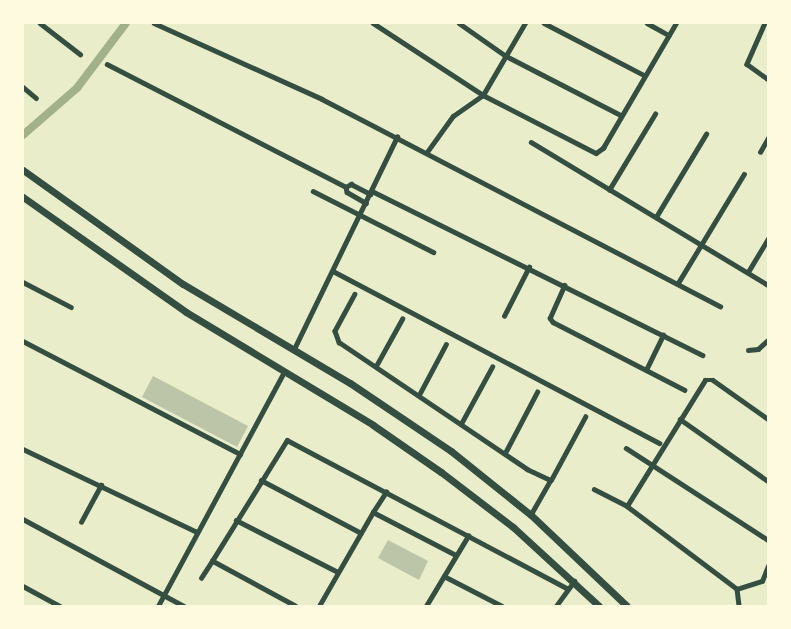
<!DOCTYPE html>
<html>
<head>
<meta charset="utf-8">
<style>
	body { margin:0 }
	#map { position:relative; width:791px; height:629px; overflow:hidden; background:#e9edc9; font-family:"PT Serif",serif }
	div>[style] { position:absolute }
	.canal>* { height:8px; margin:-4px; padding:0 4px; transform-origin:4px; border-radius:4px; background:#a3b18a }
	.building>* { inset:0; background:#bcc5a7 }
	.minor>* { height:4.5px; margin:-2.25px; padding:0 2.25px; transform-origin:2.25px; border-radius:2.25px; background:#344e41 }
	.primary>* { height:7px; margin:-3.5px; padding:0 3.5px; transform-origin:3.5px; border-radius:3.5px; background:#344e41 }
	span { translate:-50% -50%; white-space:nowrap; text-align:center; line-height:1.15; -webkit-text-stroke:7px #fefae0; paint-order:stroke }
	.frame { position:absolute; inset:0; border:24px solid #fefae0; pointer-events:none }
</style>
</head>
<body>
<div id="map">
	<div class="canal">
		<div style="left:23px;top:135px;width:72px;rotate:-41deg"></div>
		<div style="left:77px;top:88px;width:81px;rotate:-53deg"></div>
	</div>
	<div class="building">
		<div style="clip-path:polygon(153px 376px,248px 426px,237px 447px,142px 397px)"></div>
		<div style="clip-path:polygon(388px 540px,428px 561px,419px 580px,378px 558px)"></div>
	</div>
	<div class="minor">
		<div style="left:40px;top:23px;width:51px;rotate:37.8deg"></div>
		<div style="left:154px;top:23px;width:184px;rotate:24.3deg"></div>
		<div style="left:322px;top:99px;width:449px;rotate:27.5deg"></div>
		<div style="left:373px;top:23px;width:131px;rotate:33.2deg"></div>
		<div style="left:483px;top:95px;width:127px;rotate:27.2deg"></div>
		<div style="left:596px;top:153px;width:9px;rotate:-36deg"></div>
		<div style="left:603px;top:148px;width:145px;rotate:-59.7deg"></div>
		<div style="left:459px;top:23px;width:57px;rotate:35.1deg"></div>
		<div style="left:506px;top:56px;width:129px;rotate:27.2deg"></div>
		<div style="left:544px;top:23px;width:113px;rotate:27.5deg"></div>
		<div style="left:647px;top:23px;width:25px;rotate:29deg"></div>
		<div style="left:765px;top:23px;width:45px;rotate:113.7deg"></div>
		<div style="left:747px;top:64px;width:26px;rotate:36deg"></div>
		<div style="left:107px;top:64px;width:269px;rotate:27.2deg"></div>
		<div style="left:346px;top:187px;width:5px;rotate:79deg"></div>
		<div style="left:347px;top:192px;width:22px;rotate:30deg"></div>
		<div style="left:23px;top:87px;width:17px;rotate:40deg"></div>
		<div style="left:531px;top:142px;width:277px;rotate:31.1deg"></div>
		<div style="left:427px;top:152px;width:44px;rotate:-54.2deg"></div>
		<div style="left:453px;top:116px;width:37px;rotate:-35deg"></div>
		<div style="left:483px;top:95px;width:83px;rotate:-59.7deg"></div>
		<div style="left:760px;top:152px;width:16px;rotate:-60deg"></div>
		<div style="left:346px;top:187px;width:6px;rotate:-31deg"></div>
		<div style="left:351px;top:184px;width:22px;rotate:27deg"></div>
		<div style="left:609px;top:190px;width:89px;rotate:-58.8deg"></div>
		<div style="left:313px;top:191px;width:135px;rotate:26.9deg"></div>
		<div style="left:372px;top:191px;width:369px;rotate:26.4deg"></div>
		<div style="left:656px;top:217px;width:97px;rotate:-58.9deg"></div>
		<div style="left:333px;top:271px;width:369px;rotate:27.8deg"></div>
		<div style="left:748px;top:272px;width:39px;rotate:-59deg"></div>
		<div style="left:23px;top:282px;width:54px;rotate:27.5deg"></div>
		<div style="left:678px;top:283px;width:127px;rotate:-58.8deg"></div>
		<div style="left:565px;top:285px;width:36px;rotate:114deg"></div>
		<div style="left:550px;top:318px;width:5px;rotate:53deg"></div>
		<div style="left:553px;top:322px;width:148px;rotate:27.3deg"></div>
		<div style="left:355px;top:294px;width:42px;rotate:118.4deg"></div>
		<div style="left:335px;top:331px;width:12px;rotate:70deg"></div>
		<div style="left:339px;top:342px;width:227px;rotate:34deg"></div>
		<div style="left:527px;top:469px;width:26px;rotate:25deg"></div>
		<div style="left:551px;top:480px;width:40px;rotate:119.7deg"></div>
		<div style="left:504px;top:316px;width:55px;rotate:-63deg"></div>
		<div style="left:23px;top:341px;width:245px;rotate:27.5deg"></div>
		<div style="left:294px;top:349px;width:236px;rotate:-64.1deg"></div>
		<div style="left:748px;top:350px;width:10px;rotate:-6deg"></div>
		<div style="left:758px;top:349px;width:13px;rotate:-42deg"></div>
		<div style="left:376px;top:366px;width:54px;rotate:-61deg"></div>
		<div style="left:646px;top:370px;width:39px;rotate:-64deg"></div>
		<div style="left:420px;top:393px;width:55px;rotate:-62deg"></div>
		<div style="left:680px;top:419px;width:108px;rotate:35.2deg"></div>
		<div style="left:462px;top:422px;width:63px;rotate:-61.4deg"></div>
		<div style="left:626px;top:448px;width:169px;rotate:32.9deg"></div>
		<div style="left:23px;top:449px;width:193px;rotate:25.5deg"></div>
		<div style="left:505px;top:453px;width:69px;rotate:-62.3deg"></div>
		<div style="left:261px;top:480px;width:113px;rotate:27.9deg"></div>
		<div style="left:551px;top:480px;width:72px;rotate:-61.6deg"></div>
		<div style="left:594px;top:489px;width:37px;rotate:27deg"></div>
		<div style="left:627px;top:506px;width:138px;rotate:37deg"></div>
		<div style="left:737px;top:589px;width:26px;rotate:-18deg"></div>
		<div style="left:762px;top:581px;width:16px;rotate:-68deg"></div>
		<div style="left:627px;top:506px;width:148px;rotate:-58.2deg"></div>
		<div style="left:705px;top:380px;width:8px"></div>
		<div style="left:713px;top:380px;width:67px;rotate:35.3deg"></div>
		<div style="left:373px;top:512px;width:24px;rotate:-57deg"></div>
		<div style="left:23px;top:519px;width:183px;rotate:28.4deg"></div>
		<div style="left:236px;top:520px;width:114px;rotate:27deg"></div>
		<div style="left:81px;top:522px;width:42px;rotate:-61.6deg"></div>
		<div style="left:444px;top:576px;width:65px;rotate:27.3deg"></div>
		<div style="left:201px;top:578px;width:20px;rotate:-57deg"></div>
		<div style="left:23px;top:586px;width:42px;rotate:28.4deg"></div>
		<div style="left:737px;top:589px;width:17px;rotate:83deg"></div>
		<div style="left:158px;top:606px;width:266px;rotate:-61.7deg"></div>
		<div style="left:295px;top:606px;width:94px;rotate:-151.5deg"></div>
		<div style="left:212px;top:561px;width:142px;rotate:-58.2deg"></div>
		<div style="left:287px;top:440px;width:318px;rotate:27.9deg"></div>
		<div style="left:319px;top:606px;width:108px;rotate:-60.1deg"></div>
		<div style="left:373px;top:512px;width:93px;rotate:27.4deg"></div>
		<div style="left:426px;top:606px;width:82px;rotate:-59deg"></div>
		<div style="left:556px;top:606px;width:31px;rotate:-54deg"></div>
	</div>
	<div class="primary">
		<div style="left:23px;top:170px;width:196px;rotate:35.5deg"></div>
		<div style="left:183px;top:284px;width:194px;rotate:30.7deg"></div>
		<div style="left:350px;top:383px;width:122px;rotate:34deg"></div>
		<div style="left:451px;top:451px;width:102px;rotate:38.7deg"></div>
		<div style="left:531px;top:515px;width:132px;rotate:43.5deg"></div>
		<div style="left:23px;top:197px;width:199px;rotate:35.2deg"></div>
		<div style="left:186px;top:312px;width:218px;rotate:31.1deg"></div>
		<div style="left:373px;top:425px;width:83px;rotate:34.7deg"></div>
		<div style="left:441px;top:472px;width:91px;rotate:37.4deg"></div>
		<div style="left:513px;top:527px;width:117px;rotate:42.6deg"></div>
	</div>
	<div class="frame"></div>
</div>
</body>
</html>
